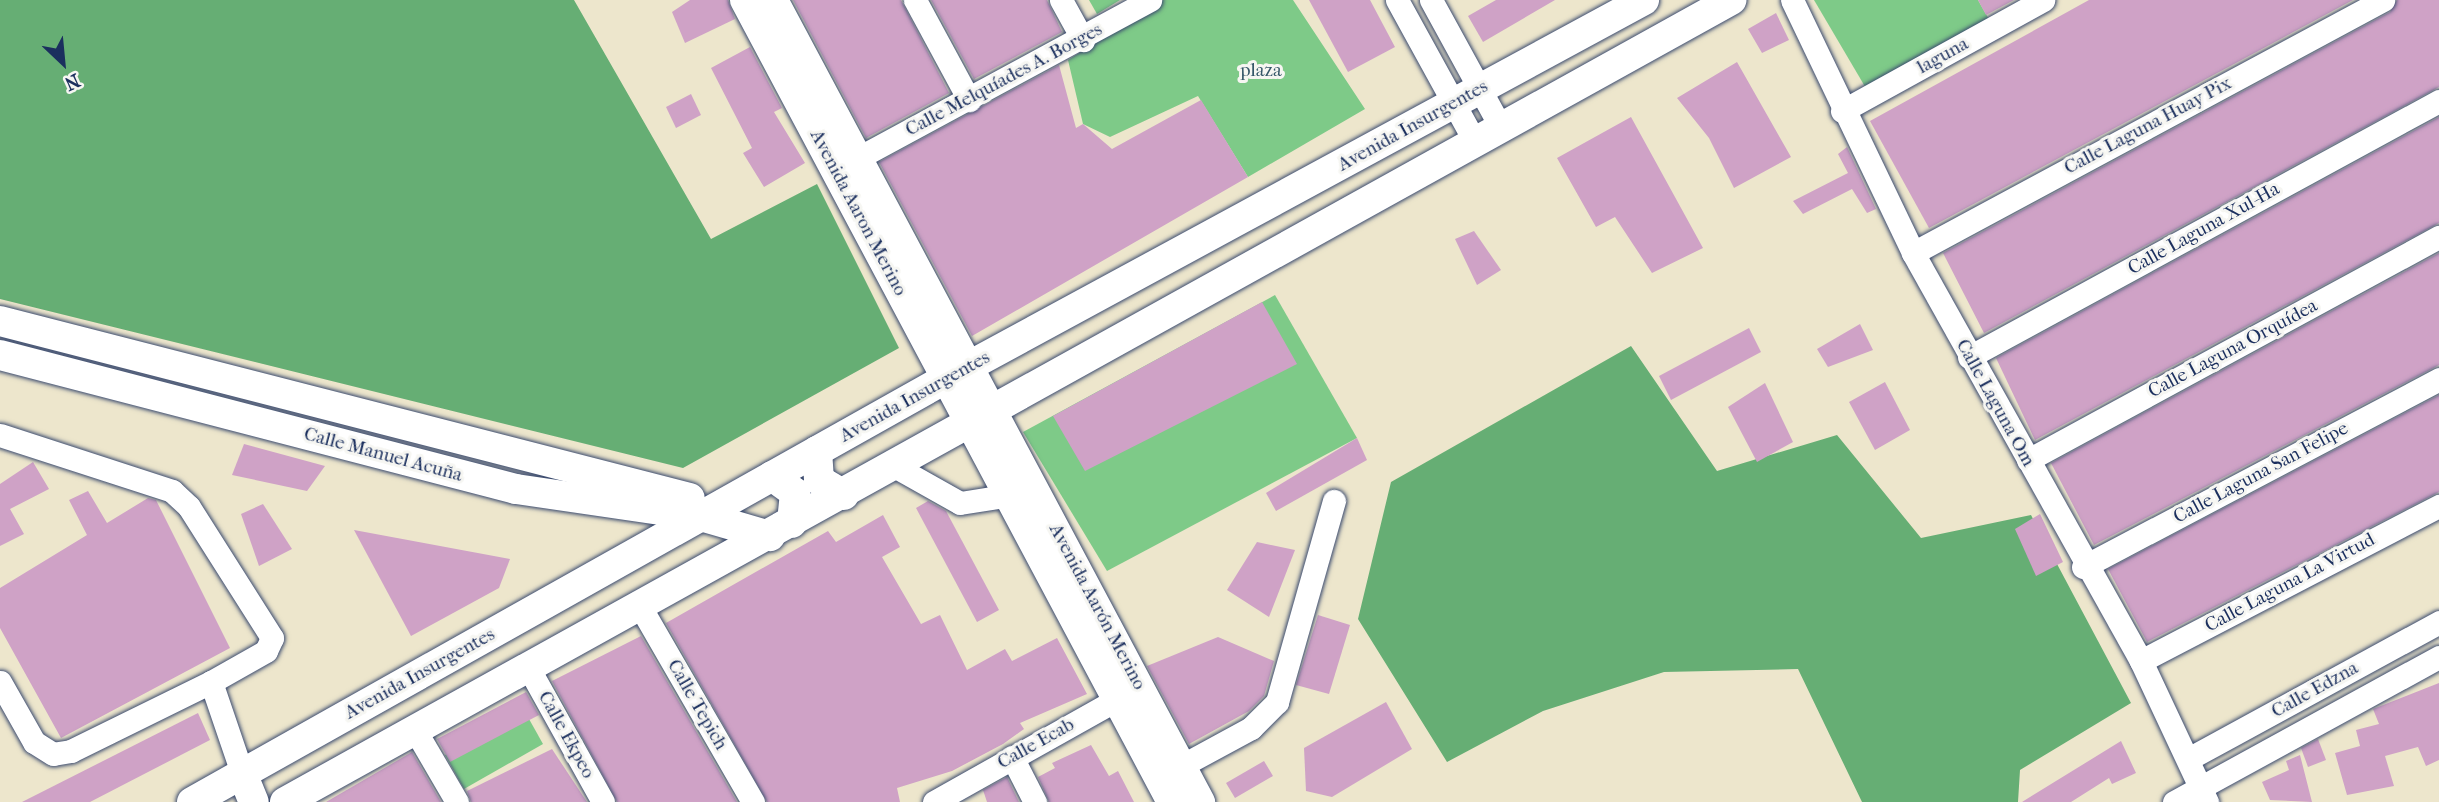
<!DOCTYPE html>
<html>
<head>
<meta charset="utf-8">
<style>
	body { margin:0 }
	#map { position:relative; width:2439px; height:802px; overflow:hidden; background:#ede6cc; font-family:"IM FELL French Canon",serif }
	div>[style] { position:absolute }
	.green>* { inset:0; background:#7eca88 }
	.forest>* { inset:0; background:#66ae74 }
	.building>* { inset:0; background:#cfa2c6 }
	.roads { filter:drop-shadow(0 0 2px #3a4a6e) drop-shadow(0 0 2px #3a4a6e) }
	.minor>* { height:23px; margin:-11.5px; padding:0 11.5px; transform-origin:11.5px; border-radius:11.5px; background:#fff }
	.major>* { height:30px; margin:-15px; padding:0 15px; transform-origin:15px; border-radius:15px; background:#fff }
	span { translate:-50% -50%; white-space:nowrap; text-align:center; line-height:1.15; -webkit-text-stroke:6px #f6f6f2; paint-order:stroke }
	.street-label { font-size:19px; color:#1b2f5e }
	.park-label { font-size:19px; color:#345668 }
	.north { position:absolute; left:28px; top:28px; width:70px; height:70px; -webkit-text-stroke:5px #f6f6f2; paint-order:stroke; rotate:154deg; font-size:19px; font-weight:700; line-height:28px; text-align:center; color:#1b2f5e }
	.north::after { content:''; display:block; margin:auto; width:24px; height:32px; background:#1b2f5e; clip-path:polygon(50% 0,100% 100%,50% 72%,0 100%) }
</style>
</head>
<body>
<div id="map">
	<div class="green">
		<div style="clip-path:polygon(1089px 0,1120px 0,1097px 14px)"></div>
		<div style="clip-path:polygon(1163px 0,1293px 0,1365px 109px,1248px 177px,1198px 96px,1110px 137px,1083px 124px,1068px 60px)"></div>
		<div style="clip-path:polygon(1814px 0,1978px 0,1991px 23px,1867px 90px)"></div>
		<div style="clip-path:polygon(1275px 295px,1357px 438px,1107px 571px,1023px 432px)"></div>
		<div style="clip-path:polygon(524px 710px,543px 744px,464px 789px,445px 755px)"></div>
	</div>
	<div class="forest">
		<div style="clip-path:polygon(0 0,574px 0,711px 239px,817px 184px,899px 348px,683px 468px,0 299px)"></div>
		<div style="clip-path:polygon(1631px 346px,1717px 471px,1837px 435px,1921px 538px,2031px 515px,2131px 703px,2020px 770px,2018px 802px,1862px 802px,1798px 669px,1664px 672px,1543px 711px,1447px 762px,1358px 619px,1391px 482px)"></div>
	</div>
	<div class="building">
		<div style="clip-path:polygon(690px 0,728px 0,735px 19px,685px 43px,672px 12px)"></div>
		<div style="clip-path:polygon(793px 0,901px 0,949px 93px,866px 138px)"></div>
		<div style="clip-path:polygon(931px 0,1047px 0,1062px 32px,974px 79px)"></div>
		<div style="clip-path:polygon(1309px 0,1370px 0,1395px 47px,1348px 72px)"></div>
		<div style="clip-path:polygon(1496px 0,1555px 0,1483px 42px,1468px 16px)"></div>
		<div style="clip-path:polygon(1978px 0,2014px 0,1986px 15px)"></div>
		<div style="clip-path:polygon(2089px 0,2353px 0,1929px 228px,1870px 121px)"></div>
		<div style="clip-path:polygon(2397px 0,2439px 0,2439px 87px,1984px 333px,1943px 253px,2390px 12px)"></div>
		<div style="clip-path:polygon(1776px 13px,1789px 40px,1762px 53px,1748px 29px)"></div>
		<div style="clip-path:polygon(750px 47px,782px 108px,774px 112px,805px 163px,764px 187px,743px 153px,752px 148px,711px 68px)"></div>
		<div style="clip-path:polygon(1737px 62px,1791px 157px,1734px 188px,1709px 138px,1677px 98px)"></div>
		<div style="clip-path:polygon(1059px 65px,1076px 128px,1083px 124px,1112px 149px,1201px 100px,1248px 177px,972px 336px,879px 162px)"></div>
		<div style="clip-path:polygon(691px 94px,701px 115px,676px 128px,666px 107px)"></div>
		<div style="clip-path:polygon(1631px 117px,1703px 248px,1652px 273px,1615px 217px,1596px 227px,1557px 158px)"></div>
		<div style="clip-path:polygon(2439px 117px,2439px 223px,2035px 440px,1996px 358px)"></div>
		<div style="clip-path:polygon(1847px 147px,1876px 209px,1867px 213px,1852px 189px,1803px 214px,1793px 201px,1848px 173px,1838px 154px)"></div>
		<div style="clip-path:polygon(1474px 231px,1501px 270px,1477px 285px,1455px 239px)"></div>
		<div style="clip-path:polygon(2439px 253px,2439px 365px,2094px 545px,2051px 463px)"></div>
		<div style="clip-path:polygon(1262px 302px,1297px 364px,1085px 471px,1053px 416px)"></div>
		<div style="clip-path:polygon(1860px 324px,1873px 350px,1828px 367px,1817px 349px)"></div>
		<div style="clip-path:polygon(1749px 328px,1761px 352px,1671px 400px,1659px 376px)"></div>
		<div style="clip-path:polygon(1885px 382px,1910px 430px,1875px 450px,1849px 402px)"></div>
		<div style="clip-path:polygon(1765px 383px,1793px 442px,1757px 462px,1728px 407px)"></div>
		<div style="clip-path:polygon(2439px 395px,2439px 492px,2147px 642px,2108px 569px)"></div>
		<div style="clip-path:polygon(1357px 438px,1367px 460px,1276px 511px,1266px 493px)"></div>
		<div style="clip-path:polygon(244px 444px,325px 466px,307px 491px,232px 475px)"></div>
		<div style="clip-path:polygon(33px 462px,49px 489px,10px 509px,24px 534px,0 546px,0 484px)"></div>
		<div style="clip-path:polygon(88px 491px,107px 523px,148px 498px,156px 500px,230px 648px,61px 738px,0 628px,0 588px,87px 535px,69px 500px)"></div>
		<div style="clip-path:polygon(928px 501px,946px 511px,999px 610px,977px 622px,916px 508px)"></div>
		<div style="clip-path:polygon(263px 504px,292px 549px,259px 566px,241px 514px)"></div>
		<div style="clip-path:polygon(2040px 514px,2063px 562px,2036px 576px,2015px 529px)"></div>
		<div style="clip-path:polygon(883px 515px,900px 547px,882px 557px,921px 624px,940px 615px,967px 670px,1005px 649px,1012px 661px,1057px 638px,1087px 694px,1020px 723px,1024px 729px,1003px 744px,952px 771px,897px 788px,900px 802px,767px 802px,666px 623px,828px 531px,836px 542px)"></div>
		<div style="clip-path:polygon(354px 530px,510px 559px,499px 588px,411px 636px)"></div>
		<div style="clip-path:polygon(1257px 542px,1295px 550px,1269px 617px,1227px 590px)"></div>
		<div style="clip-path:polygon(1318px 615px,1350px 625px,1329px 694px,1296px 685px)"></div>
		<div style="clip-path:polygon(641px 636px,737px 802px,617px 802px,552px 681px)"></div>
		<div style="clip-path:polygon(1218px 637px,1274px 661px,1264px 696px,1249px 711px,1189px 744px,1147px 666px)"></div>
		<div style="clip-path:polygon(2439px 683px,2439px 760px,2426px 766px,2418px 747px,2385px 756px,2394px 786px,2347px 795px,2335px 753px,2360px 746px,2356px 730px,2379px 724px,2373px 709px)"></div>
		<div style="clip-path:polygon(526px 692px,539px 715px,450px 762px,437px 739px)"></div>
		<div style="clip-path:polygon(1386px 702px,1412px 749px,1332px 797px,1306px 791px,1304px 748px)"></div>
		<div style="clip-path:polygon(198px 713px,210px 740px,90px 802px,22px 802px)"></div>
		<div style="clip-path:polygon(2318px 739px,2326px 760px,2308px 767px,2301px 748px)"></div>
		<div style="clip-path:polygon(2121px 741px,2136px 773px,2112px 784px,2109px 778px,2071px 802px,2022px 802px)"></div>
		<div style="clip-path:polygon(1091px 745px,1109px 776px,1118px 771px,1134px 802px,1049px 802px,1038px 777px,1055px 768px,1052px 763px)"></div>
		<div style="clip-path:polygon(552px 749px,587px 802px,471px 802px,467px 791px)"></div>
		<div style="clip-path:polygon(412px 752px,441px 802px,326px 802px)"></div>
		<div style="clip-path:polygon(2300px 755px,2312px 802px,2270px 800px,2262px 782px,2289px 770px,2286px 761px)"></div>
		<div style="clip-path:polygon(1264px 761px,1273px 776px,1235px 798px,1226px 783px)"></div>
		<div style="clip-path:polygon(1007px 777px,1019px 802px,987px 802px,983px 790px)"></div>
	</div>
	<div class="roads">
		<div class="minor">
			<div style="left:915px;top:0;width:114px;rotate:61.6deg"></div>
			<div style="left:1061px;top:0;width:46px;rotate:61.2deg"></div>
			<div style="left:1397px;top:0;width:162px;rotate:61.2deg"></div>
			<div style="left:1431px;top:0;width:146px;rotate:61.3deg"></div>
			<div style="left:1792px;top:0;width:280px;rotate:64.4deg"></div>
			<div style="left:1913px;top:253px;width:467px;rotate:60.8deg"></div>
			<div style="left:2141px;top:661px;width:156px;rotate:64.9deg"></div>
			<div style="left:1842px;top:111px;width:230px;rotate:-28.9deg"></div>
			<div style="left:845px;top:165px;width:347px;rotate:-28.4deg"></div>
			<div style="left:1913px;top:253px;width:534px;rotate:-28.29deg"></div>
			<div style="left:1969px;top:357px;width:535px;rotate:-28.58deg"></div>
			<div style="left:0;top:435px;width:181px;rotate:18deg"></div>
			<div style="left:172px;top:491px;width:23px;rotate:43deg"></div>
			<div style="left:189px;top:507px;width:155px;rotate:57.6deg"></div>
			<div style="left:272px;top:638px;width:14px;rotate:115deg"></div>
			<div style="left:266px;top:651px;width:63px;rotate:150.6deg"></div>
			<div style="left:211px;top:682px;width:156px;rotate:153.8deg"></div>
			<div style="left:71px;top:751px;width:18px;rotate:171deg"></div>
			<div style="left:53px;top:754px;width:22px;rotate:-148deg"></div>
			<div style="left:34px;top:742px;width:69px;rotate:-119.5deg"></div>
			<div style="left:2028px;top:460px;width:468px;rotate:-28.5deg"></div>
			<div style="left:896px;top:467px;width:73px;rotate:29.4deg"></div>
			<div style="left:960px;top:503px;width:52px;rotate:-8.9deg"></div>
			<div style="left:2083px;top:567px;width:403px;rotate:-27.8deg"></div>
			<div style="left:641px;top:608px;width:224px;rotate:60deg"></div>
			<div style="left:2141px;top:661px;width:336px;rotate:-27.5deg"></div>
			<div style="left:528px;top:667px;width:154px;rotate:60.9deg"></div>
			<div style="left:211px;top:682px;width:96px;rotate:71.2deg"></div>
			<div style="left:415px;top:730px;width:83px;rotate:59.7deg"></div>
			<div style="left:1012px;top:757px;width:51px;rotate:62.9deg"></div>
			<div style="left:2190px;top:758px;width:284px;rotate:-28.6deg"></div>
			<div style="left:1181px;top:766px;width:80px;rotate:-28.5deg"></div>
			<div style="left:1251px;top:728px;width:37px;rotate:-45deg"></div>
			<div style="left:1277px;top:702px;width:209px;rotate:-74.2deg"></div>
			<div style="left:934px;top:802px;width:225px;rotate:-29.3deg"></div>
			<div style="left:2174px;top:802px;width:302px;rotate:-28.7deg"></div>
		</div>
		<div class="major">
			<div style="left:745px;top:0;width:909px;rotate:61.97deg"></div>
			<div style="left:773px;top:0;width:909px;rotate:61.97deg"></div>
			<div style="left:0;top:321px;width:712px;rotate:14.39deg"></div>
			<div style="left:0;top:355px;width:533px;rotate:14.56deg"></div>
			<div style="left:516px;top:489px;width:187px;rotate:8.3deg"></div>
			<div style="left:701px;top:516px;width:72px;rotate:16.2deg"></div>
			<div style="left:817px;top:451px;width:29px;rotate:86deg"></div>
			<div style="left:819px;top:480px;width:29px;rotate:31deg"></div>
			<div style="left:772px;top:476px;width:29px;rotate:36deg"></div>
			<div style="left:795px;top:493px;width:30px;rotate:96deg"></div>
			<div style="left:242px;top:773px;width:31px;rotate:68deg"></div>
			<div style="left:192px;top:802px;width:866px;rotate:-29.32deg"></div>
			<div style="left:947px;top:378px;width:793px;rotate:-28.47deg"></div>
			<div style="left:285px;top:802px;width:1654px;rotate:-29.01deg"></div>
		</div>
	</div>
	<div class="street-label">
		<span style="left:1943px;top:56px;rotate:-29deg">laguna</span>
		<span style="left:1004px;top:80px;rotate:-28deg">Calle Melquíades A. Borges</span>
		<span style="left:1413px;top:126px;rotate:-29deg">Avenida Insurgentes</span>
		<span style="left:2148px;top:126px;rotate:-28deg">Calle Laguna Huay Pix</span>
		<span style="left:858px;top:213px;rotate:62deg">Avenida Aaron Merino</span>
		<span style="left:2204px;top:229px;rotate:-29deg">Calle Laguna Xul-Ha</span>
		<span style="left:2233px;top:349px;rotate:-28deg">Calle Laguna Orquídea</span>
		<span style="left:915px;top:397px;rotate:-29deg">Avenida Insurgentes</span>
		<span style="left:1995px;top:403px;rotate:61deg">Calle Laguna Om</span>
		<span style="left:383px;top:455px;rotate:15deg">Calle Manuel Acuña</span>
		<span style="left:2261px;top:473px;rotate:-28deg">Calle Laguna San Felipe</span>
		<span style="left:2290px;top:583px;rotate:-28deg">Calle Laguna La Virtud</span>
		<span style="left:1097px;top:607px;rotate:62deg">Avenida Aarón Merino</span>
		<span style="left:420px;top:674px;rotate:-29deg">Avenida Insurgentes</span>
		<span style="left:2315px;top:690px;rotate:-29deg">Calle Edzna</span>
		<span style="left:697px;top:705px;rotate:60deg">Calle Tepich</span>
		<span style="left:566px;top:735px;rotate:61deg">Calle Ekpeo</span>
		<span style="left:1036px;top:744px;rotate:-29deg">Calle Ecab</span>
	</div>
	<div class="park-label">
		<span style="left:1261px;top:71px">plaza</span>
	</div>
	<div class="north">N</div>
</div>
</body>
</html>
